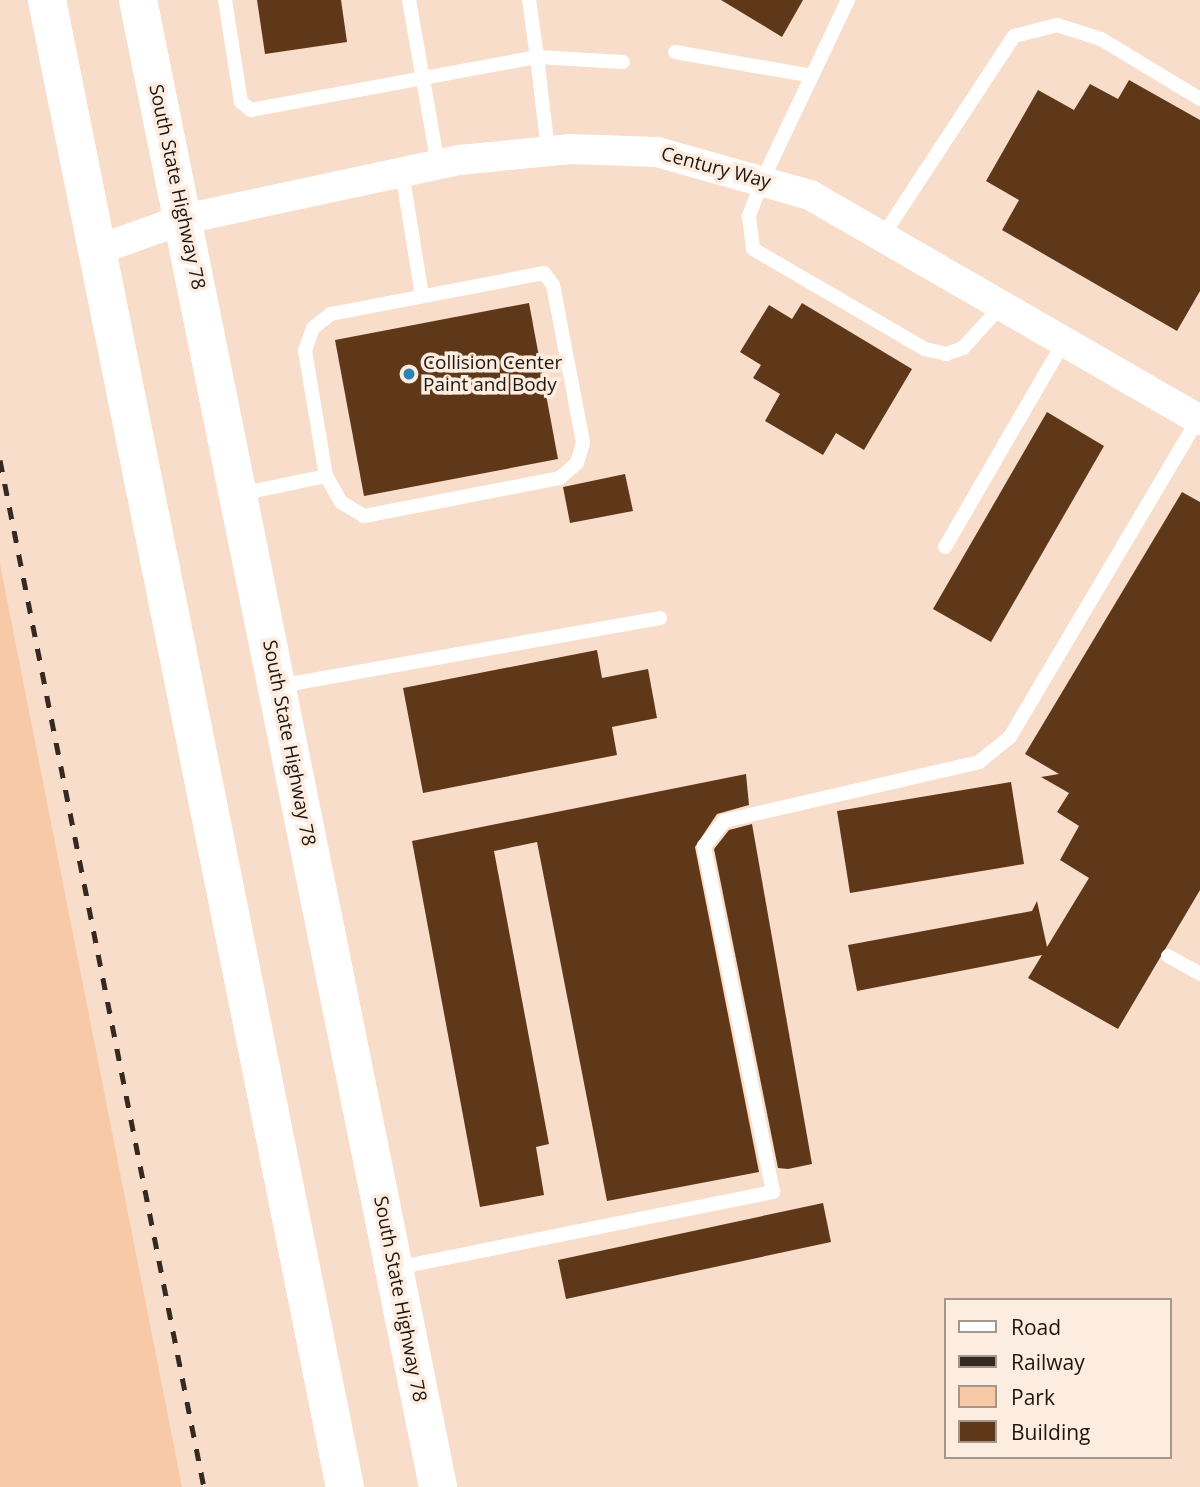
<!DOCTYPE html>
<html>
<head>
<meta charset="utf-8">
<style>
	body { margin:0 }
	#map { position:relative; width:1200px; height:1487px; overflow:hidden; background:#f8ddca; font-family:"Open Sans",sans-serif }
	div>[style] { position:absolute }
	.green>* { inset:0; background:#f8c9a7 }
	.building>* { inset:0; background:#5f3819 }
	.service>* { height:14px; margin:-7px; padding:0 7px; transform-origin:7px; border-radius:7px; background:#fff }
	.minor>* { height:30px; margin:-15px; padding:0 15px; transform-origin:15px; border-radius:15px; background:#fff }
	.primary>* { height:38px; margin:-19px; padding:0 19px; transform-origin:19px; border-radius:19px; background:#fff }
	.rail>* { height:5px; margin-top:-2.5px; transform-origin:0; background:repeating-linear-gradient(90deg,#352a22 0 12px,transparent 0 24px) }
	.dots>* { width:19px; height:19px; translate:-50% -50%; box-sizing:border-box; border:4px solid #fdede1; border-radius:50% }
	span { translate:-50% -50%; white-space:nowrap; text-align:center; line-height:1.15; -webkit-text-stroke:7px #fdede1; paint-order:stroke }
	.street-label { font-size:19px; color:#1f160f }
	.poi-label { font-size:19px; color:#1f160f }
	.left { translate:0 -50%; text-align:left }
	.legend { position:absolute; left:944px; top:1298px; width:228px; height:161px; box-sizing:border-box; background:#fdede1; border:2px solid #a4978d; margin:0; padding:9px 12px; list-style:none; font-size:21px; color:#1f160f }
	.legend li { display:flex; align-items:center; gap:14px; height:35px }
	.legend b { width:35px; border:2px solid #a4978d }
</style>
</head>
<body>
<div id="map">
	<div class="green">
		<div style="clip-path:polygon(0 564px,182px 1487px,0 1487px)"></div>
	</div>
	<div class="building">
		<div style="clip-path:polygon(257px 0,341px 0,347px 42px,265px 54px)"></div>
		<div style="clip-path:polygon(721px 0,803px 0,782px 37px)"></div>
		<div style="clip-path:polygon(1129px 80px,1200px 120px,1200px 291px,1177px 331px,1002px 230px,1019px 200px,986px 181px,1038px 90px,1074px 110px,1090px 84px,1118px 99px)"></div>
		<div style="clip-path:polygon(529px 303px,558px 459px,364px 496px,335px 340px)"></div>
		<div style="clip-path:polygon(802px 303px,912px 369px,864px 450px,836px 433px,823px 455px,765px 421px,780px 394px,753px 378px,761px 365px,740px 352px,769px 305px,792px 319px)"></div>
		<div style="clip-path:polygon(1047px 412px,1104px 446px,991px 642px,933px 609px)"></div>
		<div style="clip-path:polygon(625px 474px,633px 511px,570px 523px,563px 487px)"></div>
		<div style="clip-path:polygon(1182px 492px,1200px 502px,1200px 890px,1118px 1029px,1028px 978px,1042px 955px,857px 991px,848px 945px,1032px 911px,1037px 901px,1047px 947px,1089px 878px,1060px 860px,1079px 826px,1057px 812px,1069px 793px,1041px 777px,1059px 774px,1025px 754px)"></div>
		<div style="clip-path:polygon(597px 650px,602px 678px,648px 669px,657px 718px,612px 727px,617px 755px,423px 793px,403px 688px)"></div>
		<div style="clip-path:polygon(746px 774px,749px 805px,717px 814px,695px 847px,759px 1172px,607px 1201px,537px 842px,494px 851px,549px 1144px,536px 1147px,544px 1195px,480px 1207px,412px 841px)"></div>
		<div style="clip-path:polygon(1011px 782px,1024px 864px,850px 893px,837px 811px)"></div>
		<div style="clip-path:polygon(752px 824px,812px 1164px,788px 1169px,778px 1168px,714px 849px,729px 830px)"></div>
		<div style="clip-path:polygon(823px 1203px,831px 1242px,566px 1299px,558px 1260px)"></div>
	</div>
	<div class="service">
		<div style="left:225px;top:0;width:103px;rotate:81.1deg"></div>
		<div style="left:241px;top:102px;width:13px;rotate:39deg"></div>
		<div style="left:251px;top:110px;width:291px;rotate:-10.5deg"></div>
		<div style="left:537px;top:57px;width:94px;rotate:83.3deg"></div>
		<div style="left:409px;top:0;width:168px;rotate:80deg"></div>
		<div style="left:529px;top:0;width:58px;rotate:82deg"></div>
		<div style="left:537px;top:57px;width:86px;rotate:3.3deg"></div>
		<div style="left:848px;top:0;width:198px;rotate:115.4deg"></div>
		<div style="left:763px;top:179px;width:40px;rotate:111deg"></div>
		<div style="left:749px;top:216px;width:33px;rotate:83deg"></div>
		<div style="left:753px;top:249px;width:199px;rotate:30.2deg"></div>
		<div style="left:925px;top:349px;width:22px;rotate:13deg"></div>
		<div style="left:946px;top:354px;width:18px;rotate:-19deg"></div>
		<div style="left:963px;top:348px;width:59px;rotate:-47.7deg"></div>
		<div style="left:675px;top:52px;width:139px;rotate:9.9deg"></div>
		<div style="left:402px;top:172px;width:125px;rotate:80.8deg"></div>
		<div style="left:884px;top:234px;width:237px;rotate:-56.7deg"></div>
		<div style="left:1014px;top:36px;width:44px;rotate:-14.3deg"></div>
		<div style="left:1057px;top:25px;width:46px;rotate:17.7deg"></div>
		<div style="left:1101px;top:39px;width:116px;rotate:31.2deg"></div>
		<div style="left:240px;top:494px;width:88px;rotate:-11.8deg"></div>
		<div style="left:326px;top:476px;width:127px;rotate:-99.5deg"></div>
		<div style="left:305px;top:351px;width:24px;rotate:-71deg"></div>
		<div style="left:313px;top:328px;width:23px;rotate:-38deg"></div>
		<div style="left:331px;top:314px;width:217px;rotate:-10.9deg"></div>
		<div style="left:544px;top:273px;width:15px;rotate:53deg"></div>
		<div style="left:553px;top:285px;width:161px;rotate:79.2deg"></div>
		<div style="left:583px;top:443px;width:21px;rotate:107deg"></div>
		<div style="left:577px;top:463px;width:23px;rotate:139deg"></div>
		<div style="left:560px;top:478px;width:200px;rotate:169deg"></div>
		<div style="left:364px;top:516px;width:27px;rotate:-149deg"></div>
		<div style="left:341px;top:502px;width:30px;rotate:-120deg"></div>
		<div style="left:945px;top:547px;width:239px;rotate:-59.9deg"></div>
		<div style="left:279px;top:686px;width:387px;rotate:-10.1deg"></div>
		<div style="left:1168px;top:956px;width:37px;rotate:29deg"></div>
		<div style="left:396px;top:1268px;width:385px;rotate:-11.4deg"></div>
		<div style="left:773px;top:1192px;width:353px;rotate:-101.3deg"></div>
		<div style="left:704px;top:846px;width:32px;rotate:-51deg"></div>
		<div style="left:724px;top:821px;width:262px;rotate:-13deg"></div>
		<div style="left:979px;top:762px;width:40px;rotate:-39deg"></div>
		<div style="left:1010px;top:737px;width:369px;rotate:-59.4deg"></div>
	</div>
	<div class="minor">
		<div style="left:98px;top:250px;width:91px;rotate:-19.8deg"></div>
		<div style="left:184px;top:219px;width:282px;rotate:-12.1deg"></div>
		<div style="left:460px;top:160px;width:111px;rotate:-5.7deg"></div>
		<div style="left:570px;top:149px;width:87px;rotate:2deg"></div>
		<div style="left:657px;top:152px;width:159px;rotate:15.7deg"></div>
		<div style="left:810px;top:195px;width:450px;rotate:30deg"></div>
	</div>
	<div class="primary">
		<div style="left:47px;top:0;width:1517px;rotate:78.67deg"></div>
		<div style="left:138px;top:0;width:1517px;rotate:78.59deg"></div>
	</div>
	<div class="rail">
		<div style="left:0;top:460px;width:1047px;rotate:78.77deg"></div>
	</div>
	<div class="dots">
		<div style="left:409px;top:374px;background:#2c82b1"></div>
	</div>
	<div class="street-label">
		<span style="left:716px;top:168px;rotate:15deg">Century Way</span>
		<span style="left:177px;top:187px;rotate:78deg">South State Highway 78</span>
		<span style="left:289px;top:743px;rotate:79deg">South State Highway 78</span>
		<span style="left:400px;top:1299px;rotate:79deg">South State Highway 78</span>
	</div>
	<div class="poi-label">
		<span class="left" style="left:423px;top:374px">Collision Center<br>Paint and Body</span>
	</div>
	<ul class="legend">
	<li><b style="height:9px;background:#fff"></b>Road</li>
	<li><b style="height:9px;background:#352a22"></b>Railway</li>
	<li><b style="height:19px;background:#f8c9a7"></b>Park</li>
	<li><b style="height:19px;background:#5f3819"></b>Building</li>
	</ul>
</div>
</body>
</html>
